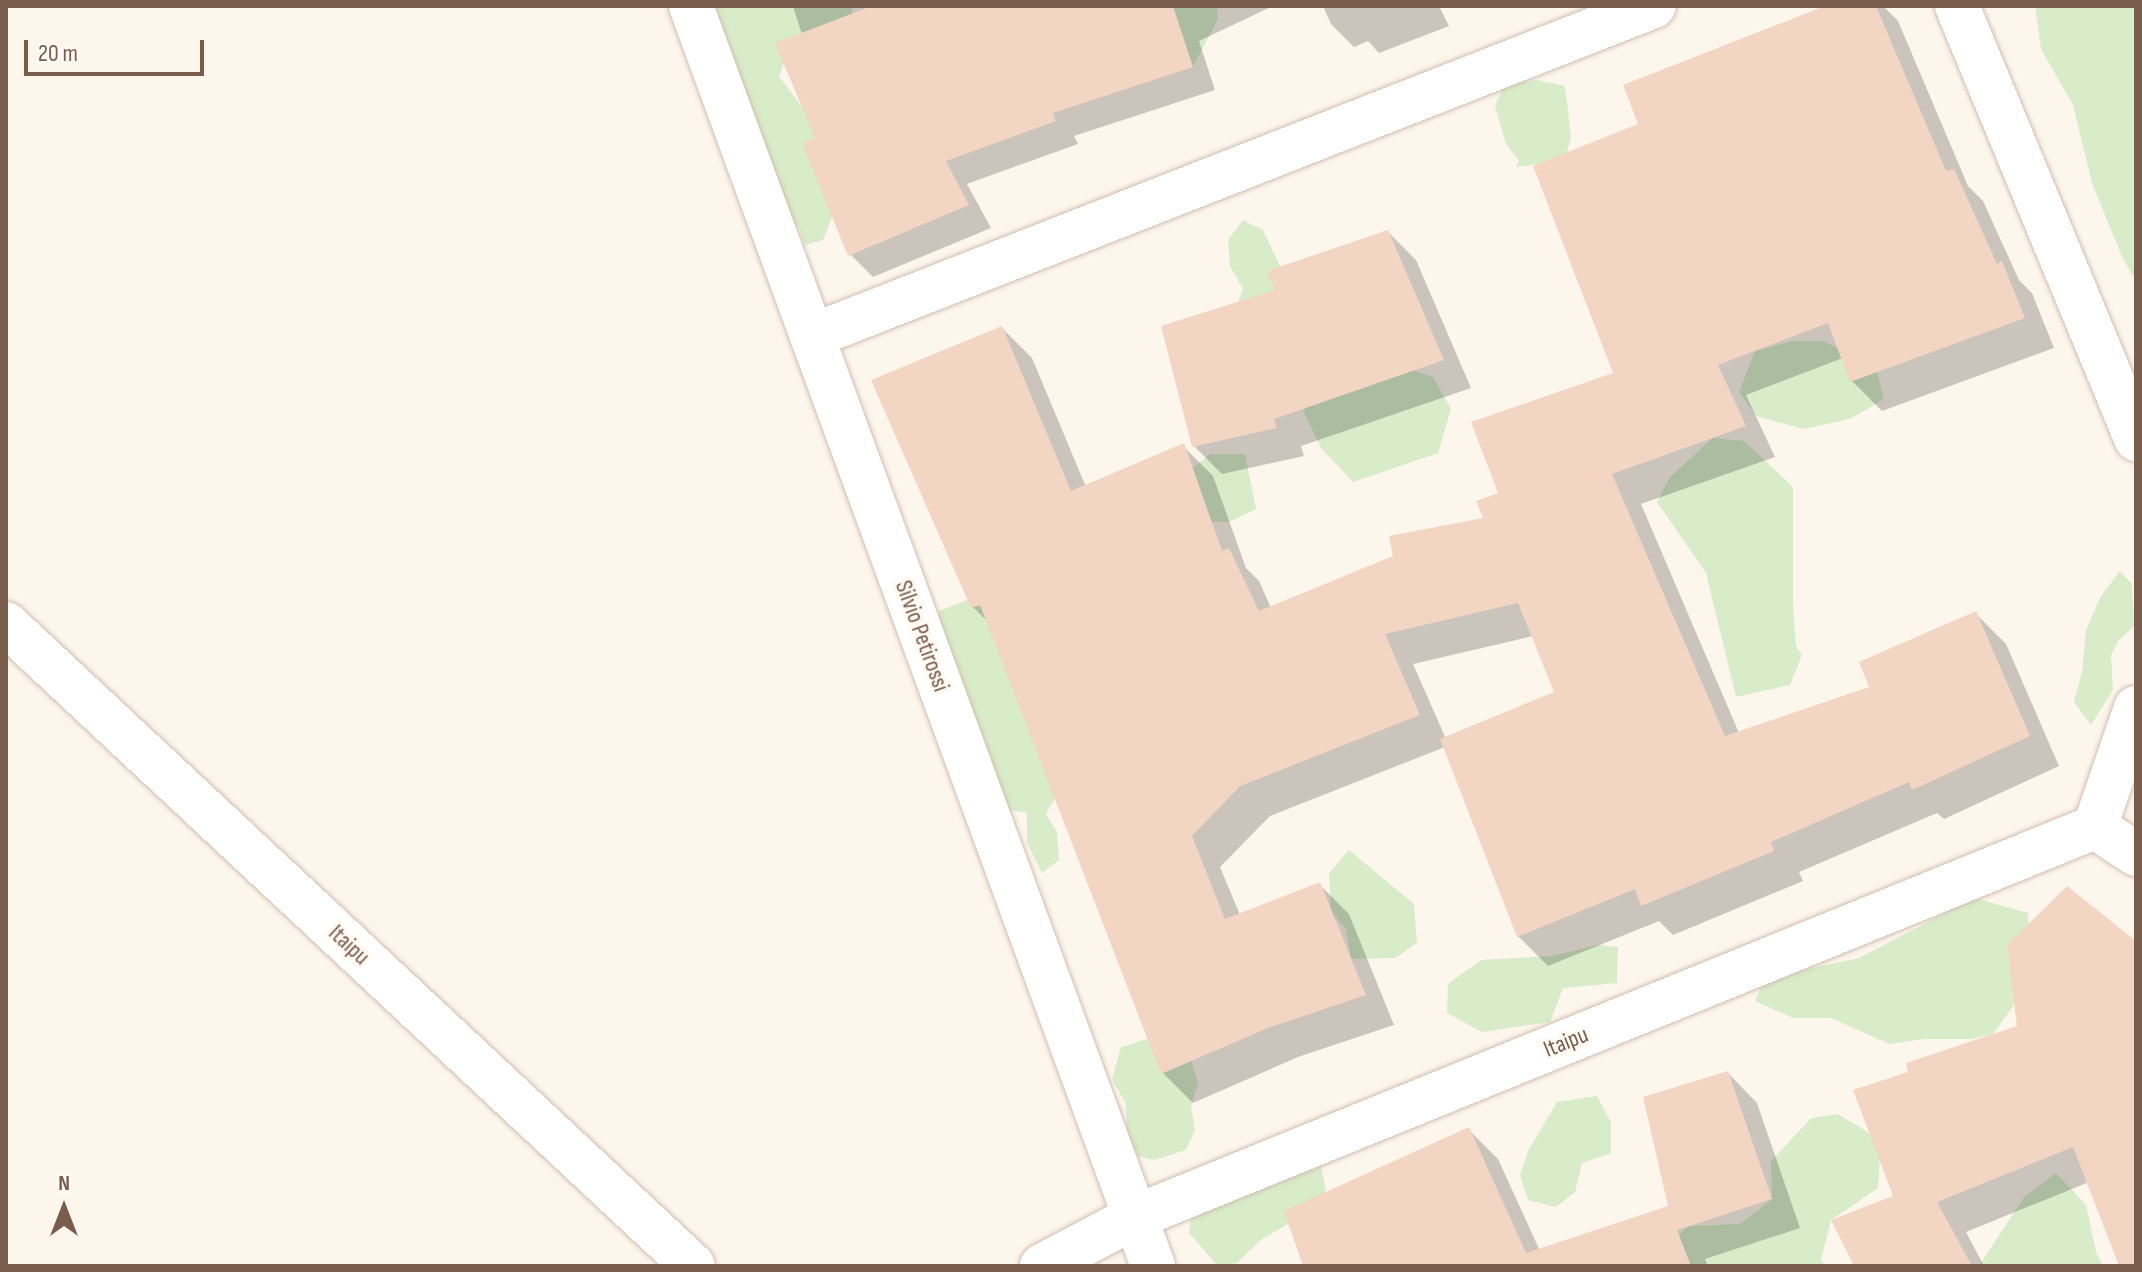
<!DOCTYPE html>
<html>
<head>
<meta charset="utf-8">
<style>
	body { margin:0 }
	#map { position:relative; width:2142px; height:1272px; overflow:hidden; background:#fdf6ec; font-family:"Sofia Sans Condensed",sans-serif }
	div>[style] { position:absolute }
	.green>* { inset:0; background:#d8ecc9 }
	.shadow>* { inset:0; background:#0003 }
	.building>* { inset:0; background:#f3d5c3 }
	.roads { filter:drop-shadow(0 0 2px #d1beb0) drop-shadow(0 0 2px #d1beb0) }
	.minor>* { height:44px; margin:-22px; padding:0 22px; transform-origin:22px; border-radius:22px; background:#fff }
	span { translate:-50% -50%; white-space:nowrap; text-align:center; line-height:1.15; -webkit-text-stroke:8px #fffaf3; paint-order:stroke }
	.street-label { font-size:24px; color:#7a5c4d }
	.frame { position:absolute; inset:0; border:8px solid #7a5c4d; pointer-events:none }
	.north { position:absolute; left:24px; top:1168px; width:80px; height:80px; -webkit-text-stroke:6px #fffaf3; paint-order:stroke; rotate:0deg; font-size:22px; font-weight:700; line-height:32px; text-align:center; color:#7a5c4d }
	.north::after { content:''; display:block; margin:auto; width:28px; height:36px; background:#7a5c4d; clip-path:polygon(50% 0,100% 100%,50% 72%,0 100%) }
	.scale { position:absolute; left:24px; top:40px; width:180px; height:36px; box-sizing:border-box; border:4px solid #7a5c4d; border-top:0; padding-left:10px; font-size:24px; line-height:28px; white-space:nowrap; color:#7a5c4d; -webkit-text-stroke:6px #fffaf3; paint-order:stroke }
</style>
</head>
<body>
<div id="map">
	<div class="green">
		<div style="clip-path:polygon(691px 6px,852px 6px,852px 14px,795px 36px,779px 76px,802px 107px,817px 138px,832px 217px,823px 240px,805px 245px,798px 225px,772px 226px)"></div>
		<div style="clip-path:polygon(1145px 6px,1217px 6px,1218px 19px,1193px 67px)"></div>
		<div style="clip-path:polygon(2035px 6px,2136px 6px,2136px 281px,2123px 259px,2092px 183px,2073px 105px,2041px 49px)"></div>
		<div style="clip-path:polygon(1537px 80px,1565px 86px,1571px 137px,1567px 153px,1539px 164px,1516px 167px,1519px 161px,1506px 144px,1495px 106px,1504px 85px)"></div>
		<div style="clip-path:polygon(1243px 220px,1263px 230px,1284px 275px,1301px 293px,1235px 310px,1243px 289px,1230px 266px,1228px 240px)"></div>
		<div style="clip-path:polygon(1793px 341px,1823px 341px,1859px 359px,1877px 372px,1884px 399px,1850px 419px,1803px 429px,1756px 416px,1739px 392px,1755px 351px)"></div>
		<div style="clip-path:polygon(1391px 363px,1433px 377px,1451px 409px,1438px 453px,1353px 482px,1321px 448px,1304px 413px,1311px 384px)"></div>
		<div style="clip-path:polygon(1713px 438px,1744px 441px,1793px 487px,1793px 604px,1796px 646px,1802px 655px,1790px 685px,1736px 697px,1706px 573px,1657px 502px,1670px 477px)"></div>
		<div style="clip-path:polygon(1210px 454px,1245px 454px,1256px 509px,1229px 522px,1192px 522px,1189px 471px)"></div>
		<div style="clip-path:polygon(2120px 571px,2132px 584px,2134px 626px,2118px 641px,2111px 655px,2113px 690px,2091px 725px,2074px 702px,2082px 672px,2086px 630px,2101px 596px)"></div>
		<div style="clip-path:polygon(968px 600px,988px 611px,1065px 780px,1046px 814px,1057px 832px,1059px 860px,1042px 873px,1027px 843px,1027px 813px,992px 806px,924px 647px,939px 611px)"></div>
		<div style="clip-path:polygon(1349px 850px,1414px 904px,1417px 943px,1395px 958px,1351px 959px,1346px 929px,1331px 911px,1329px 873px)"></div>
		<div style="clip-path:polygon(1974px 898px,2028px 913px,2030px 959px,2014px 1005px,1993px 1034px,1971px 1039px,1925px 1039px,1889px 1044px,1831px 1018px,1793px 1018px,1755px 1001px,1765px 978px,1859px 958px)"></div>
		<div style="clip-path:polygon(1597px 945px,1618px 947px,1617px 983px,1563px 988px,1550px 1022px,1482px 1032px,1447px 1013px,1448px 984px,1481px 960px,1552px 956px)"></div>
		<div style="clip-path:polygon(1157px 1036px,1188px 1051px,1198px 1083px,1191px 1107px,1195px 1130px,1186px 1150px,1154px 1160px,1138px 1156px,1127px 1137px,1126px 1104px,1112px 1079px,1121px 1047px)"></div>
		<div style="clip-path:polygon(1597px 1096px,1611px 1122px,1611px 1153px,1582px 1163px,1575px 1192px,1556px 1207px,1528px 1200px,1520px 1175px,1528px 1151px,1557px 1102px)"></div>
		<div style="clip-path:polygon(1838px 1114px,1869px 1133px,1880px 1156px,1878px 1188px,1831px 1220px,1821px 1260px,1826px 1266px,1658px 1266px,1661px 1249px,1689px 1226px,1740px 1224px,1772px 1199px,1771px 1161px,1811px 1118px)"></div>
		<div style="clip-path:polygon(1319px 1156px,1328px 1201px,1262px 1239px,1237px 1263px,1218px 1266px,1189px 1233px,1194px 1193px)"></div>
		<div style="clip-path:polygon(2056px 1173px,2086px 1205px,2096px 1252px,2103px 1266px,1979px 1266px,2024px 1197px)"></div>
	</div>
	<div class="shadow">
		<div style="clip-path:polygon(793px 6px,1273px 6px,1199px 41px,1215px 90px,1074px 136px,1078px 144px,967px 184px,991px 228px,873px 277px,850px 254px,818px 139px,802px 35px)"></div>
		<div style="clip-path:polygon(1323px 6px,1439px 6px,1449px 26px,1379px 53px,1368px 41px,1354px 47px,1331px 24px)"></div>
		<div style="clip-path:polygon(evenodd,1830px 6px,1883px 6px,1898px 21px,1968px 186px,1983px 201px,2019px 280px,2032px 293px,2054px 348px,1882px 411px,1852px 381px,1843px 358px,1746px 395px,1775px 457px,1641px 504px,1739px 733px,1872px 688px,1976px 614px,2006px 644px,2059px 766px,1944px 819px,1937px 813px,1799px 872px,1803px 881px,1673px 935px,1659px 921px,1548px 966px,1518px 936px,1445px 747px,1270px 816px,1220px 867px,1240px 915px,1319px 884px,1349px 914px,1394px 1025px,1298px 1057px,1193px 1103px,1163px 1073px,989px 623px,973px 607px,1002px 328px,1032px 358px,1086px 487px,1183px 446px,1213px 476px,1246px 568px,1259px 581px,1271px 608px,1485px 519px,1500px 495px,1616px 374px,1640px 125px,1830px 6px,1533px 636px,1557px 693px,1446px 739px,1413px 664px,1533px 636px)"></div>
		<div style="clip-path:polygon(1388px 232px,1416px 260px,1471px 388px,1301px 446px,1304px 456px,1222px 474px,1194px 446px,1277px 292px)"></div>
		<div style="clip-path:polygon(2136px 944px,2136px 1266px,2121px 1266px,2089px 1182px,1966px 1232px,1984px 1266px,1856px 1266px,1896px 1198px,1911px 1073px,2019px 1028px)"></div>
		<div style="clip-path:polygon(1728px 1073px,1757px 1103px,1800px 1228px,1705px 1259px,1708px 1266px,1305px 1266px,1468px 1129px,1498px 1159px,1540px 1251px,1670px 1207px)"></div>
	</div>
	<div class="building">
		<div style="clip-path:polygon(872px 6px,1173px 6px,1193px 67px,1053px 113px,1056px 121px,946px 161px,969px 205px,848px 256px,802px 143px,815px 138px,775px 43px)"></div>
		<div style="clip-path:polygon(1825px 6px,1876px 6px,1946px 171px,1954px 169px,1997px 264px,2002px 261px,2025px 318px,1850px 382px,1828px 323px,1718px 365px,1746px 426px,1612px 474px,1725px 736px,1869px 687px,1859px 662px,1976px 611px,2030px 736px,1912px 790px,1909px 782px,1771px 842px,1774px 851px,1641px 906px,1635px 889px,1517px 937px,1440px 739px,1554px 692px,1518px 603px,1385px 634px,1420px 715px,1240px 786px,1192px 836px,1225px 919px,1320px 882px,1366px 995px,1268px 1028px,1161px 1074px,980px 605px,971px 608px,871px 380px,1002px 326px,1071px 491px,1184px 443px,1222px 551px,1229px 548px,1259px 611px,1393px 556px,1389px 536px,1483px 518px,1476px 501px,1498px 493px,1471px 422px,1613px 373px,1533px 166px,1638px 124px,1623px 85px)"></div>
		<div style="clip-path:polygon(1388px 230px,1444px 360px,1274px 419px,1277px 428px,1192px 447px,1161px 326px,1275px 290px,1267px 271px)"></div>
		<div style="clip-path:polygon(2067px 886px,2136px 941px,2136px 1266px,2119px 1266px,2073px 1147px,1937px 1202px,1972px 1266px,1854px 1266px,1831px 1220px,1893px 1196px,1853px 1090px,1908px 1072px,1906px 1063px,2017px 1026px,2007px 945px)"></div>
		<div style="clip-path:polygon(1728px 1071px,1772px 1199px,1677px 1230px,1691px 1266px,1303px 1266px,1284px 1211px,1469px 1127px,1526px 1253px,1668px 1206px,1643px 1097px)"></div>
	</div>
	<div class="roads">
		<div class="minor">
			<div style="left:691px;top:6px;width:1342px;rotate:69.86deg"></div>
			<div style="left:1957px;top:6px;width:469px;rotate:67.5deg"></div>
			<div style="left:812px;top:336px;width:904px;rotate:-21.4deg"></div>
			<div style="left:6px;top:624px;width:940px;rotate:43.06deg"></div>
			<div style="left:2095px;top:827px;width:126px;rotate:-71deg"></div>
			<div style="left:2095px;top:827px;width:49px;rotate:33.4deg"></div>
			<div style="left:1042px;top:1266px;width:105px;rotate:-27.8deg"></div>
			<div style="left:1135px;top:1217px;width:1036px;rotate:-22.11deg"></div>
		</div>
	</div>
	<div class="street-label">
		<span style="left:922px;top:636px;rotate:70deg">Silvio Petirossi</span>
		<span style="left:349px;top:945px;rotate:43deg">Itaipu</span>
		<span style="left:1566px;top:1042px;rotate:-22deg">Itaipu</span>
	</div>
	<div class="frame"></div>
	<div class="north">N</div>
	<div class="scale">20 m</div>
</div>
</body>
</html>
